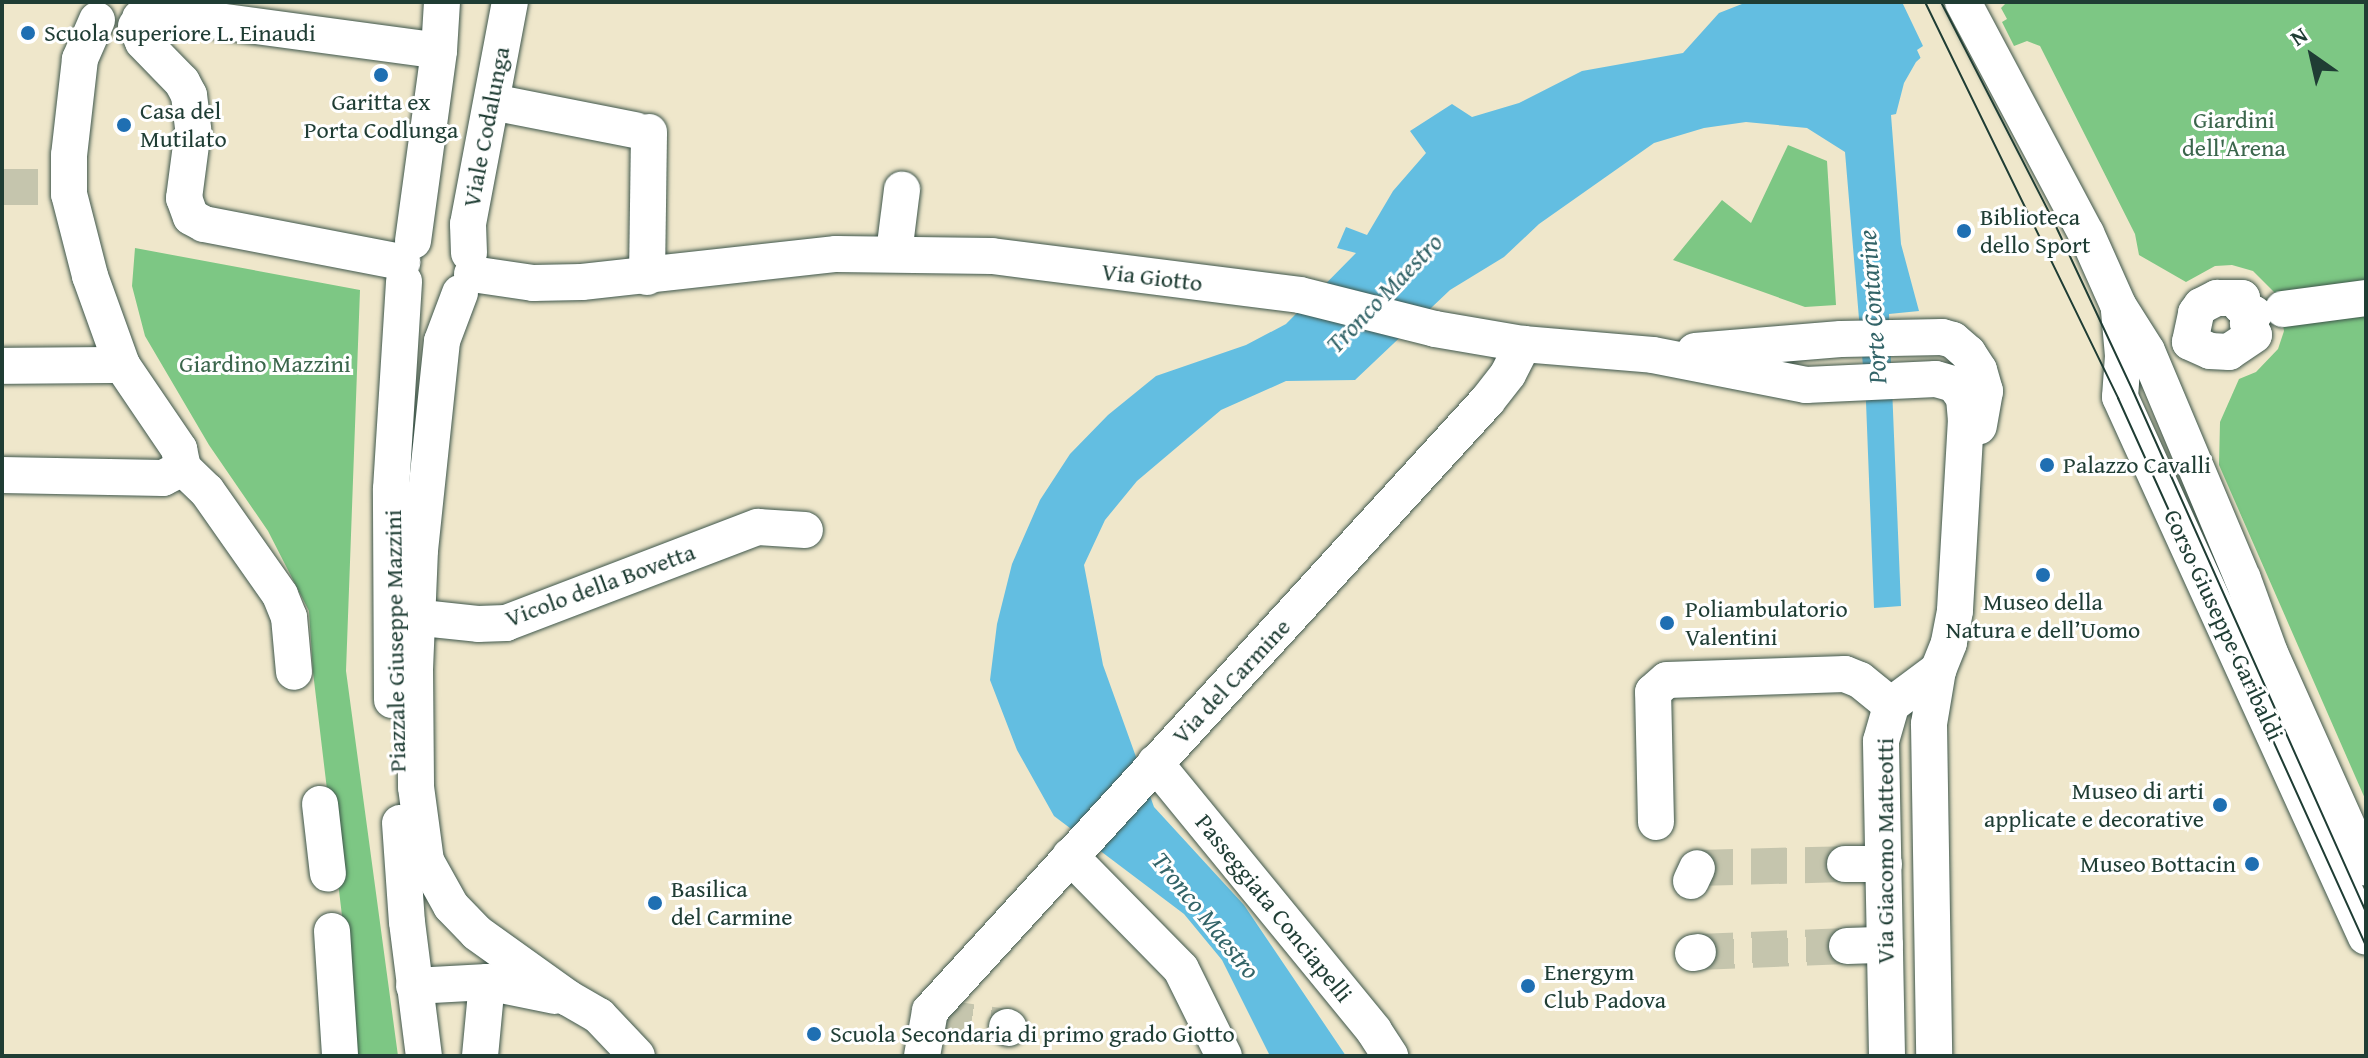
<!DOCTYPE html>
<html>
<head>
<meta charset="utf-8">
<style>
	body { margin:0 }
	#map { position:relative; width:2368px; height:1058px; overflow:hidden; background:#efe7cb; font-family:"Gentium Book Plus",serif }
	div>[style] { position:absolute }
	.green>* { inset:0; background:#7dc784 }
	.water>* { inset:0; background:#63bee1 }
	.pier>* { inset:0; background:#efe7cb }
	.minor-tunnel>* { height:36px; margin-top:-18px; transform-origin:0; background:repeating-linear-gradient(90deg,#c5c5ad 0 36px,transparent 0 54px) }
	.roads { filter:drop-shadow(0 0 2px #3e564b) drop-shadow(0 0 2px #3e564b) }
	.minor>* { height:36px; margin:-18px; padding:0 18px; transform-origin:18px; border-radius:18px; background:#fff }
	.tram>* { height:2px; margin:-1px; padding:0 1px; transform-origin:1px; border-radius:1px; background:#1f3d34 }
	.dots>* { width:22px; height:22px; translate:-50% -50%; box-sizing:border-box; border:4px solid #fff; border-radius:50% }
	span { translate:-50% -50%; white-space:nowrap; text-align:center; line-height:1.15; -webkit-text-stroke:6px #fff; paint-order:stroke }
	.poi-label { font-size:24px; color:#1f3d34 }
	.left { translate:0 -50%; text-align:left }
	.right { translate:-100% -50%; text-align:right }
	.park-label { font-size:24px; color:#3b664c }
	.street-label { font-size:24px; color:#1f3d34 }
	.water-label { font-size:26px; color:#336468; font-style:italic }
	.frame { position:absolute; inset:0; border:4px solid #1f3d34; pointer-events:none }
	.north { position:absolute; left:2272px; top:16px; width:80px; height:80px; -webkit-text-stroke:6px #fff; paint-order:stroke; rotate:326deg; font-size:22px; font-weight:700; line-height:32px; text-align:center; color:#1f3d34 }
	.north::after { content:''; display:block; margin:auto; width:28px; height:36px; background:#1f3d34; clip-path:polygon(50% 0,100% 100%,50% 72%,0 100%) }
</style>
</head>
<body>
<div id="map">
	<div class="green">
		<div style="clip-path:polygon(2007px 2px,2366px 2px,2366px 801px,2219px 465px,2220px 422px,2239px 379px,2256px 372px,2278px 349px,2284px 331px,2278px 296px,2253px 271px,2232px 265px,2215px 266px,2186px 282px,2139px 255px,2135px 234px,2040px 46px,2027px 41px,2014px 46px,2002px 22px,2007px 19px,2001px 8px)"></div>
		<div style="clip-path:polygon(1788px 145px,1827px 161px,1836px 305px,1805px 307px,1673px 260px,1722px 200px,1751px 223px)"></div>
		<div style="clip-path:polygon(135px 248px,360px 290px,346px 671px,398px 1056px,351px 1056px,345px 941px,313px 672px,309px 611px,268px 531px,209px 445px,145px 336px,132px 286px)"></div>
	</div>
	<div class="water">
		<div style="clip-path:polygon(1747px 2px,1982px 2px,1916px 62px,1904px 83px,1896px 114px,1891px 115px,1901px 244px,1919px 311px,1889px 314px,1901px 606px,1874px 608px,1866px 402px,1845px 152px,1807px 128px,1746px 122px,1704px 128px,1654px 143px,1539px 224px,1504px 257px,1450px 290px,1355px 380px,1286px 381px,1221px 410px,1137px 481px,1105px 520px,1084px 565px,1103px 665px,1154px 807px,1244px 905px,1346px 1056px,1270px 1056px,1222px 960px,1184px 914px,1054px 816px,1017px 750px,990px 680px,997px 624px,1012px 564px,1040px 500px,1070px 454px,1108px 415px,1156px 376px,1246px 345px,1286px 324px,1356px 253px,1337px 248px,1346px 227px,1367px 235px,1393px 191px,1426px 153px,1410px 131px,1452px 104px,1472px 117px,1519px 103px,1582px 71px,1683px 53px,1719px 13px)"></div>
	</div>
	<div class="pier">
		<div style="clip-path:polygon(1902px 2px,1986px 2px,1922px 61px,1917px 50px,1923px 46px)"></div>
	</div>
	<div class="minor-tunnel">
		<div style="left:2px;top:187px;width:38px"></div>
		<div style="left:1697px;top:868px;width:148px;rotate:-1.5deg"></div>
		<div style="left:1698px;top:952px;width:149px;rotate:-2.3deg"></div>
		<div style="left:936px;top:1017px;width:72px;rotate:8deg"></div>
	</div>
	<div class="roads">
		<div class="minor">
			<div style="left:1963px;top:2px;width:262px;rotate:62deg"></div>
			<div style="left:2086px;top:233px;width:79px;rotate:66deg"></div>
			<div style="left:2118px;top:305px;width:54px;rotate:57.8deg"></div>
			<div style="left:2147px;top:351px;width:247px;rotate:67.2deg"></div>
			<div style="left:2243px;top:579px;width:79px;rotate:70deg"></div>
			<div style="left:2270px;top:653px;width:235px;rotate:65.9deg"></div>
			<div style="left:140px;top:18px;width:15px;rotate:-16deg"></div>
			<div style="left:154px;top:14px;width:35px;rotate:5deg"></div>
			<div style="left:189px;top:17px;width:252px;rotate:7.7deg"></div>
			<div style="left:97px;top:20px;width:43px;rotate:113.6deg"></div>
			<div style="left:80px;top:59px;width:97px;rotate:96.5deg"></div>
			<div style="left:69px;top:155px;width:39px;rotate:90deg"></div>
			<div style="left:69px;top:194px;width:85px;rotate:75.6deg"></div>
			<div style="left:90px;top:276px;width:95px;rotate:70.2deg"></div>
			<div style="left:122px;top:365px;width:102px;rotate:55.8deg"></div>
			<div style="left:179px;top:449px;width:19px;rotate:78deg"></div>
			<div style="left:183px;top:468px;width:33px;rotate:44deg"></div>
			<div style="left:207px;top:491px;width:127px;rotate:54.9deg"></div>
			<div style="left:280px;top:595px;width:24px;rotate:68deg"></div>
			<div style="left:289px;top:617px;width:55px;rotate:84.8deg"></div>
			<div style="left:136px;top:26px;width:17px;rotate:66deg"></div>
			<div style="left:143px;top:42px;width:56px;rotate:45.7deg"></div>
			<div style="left:182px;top:82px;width:15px;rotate:62deg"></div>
			<div style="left:189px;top:95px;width:35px;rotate:83deg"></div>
			<div style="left:193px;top:130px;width:69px;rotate:97.5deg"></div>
			<div style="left:184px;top:198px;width:20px;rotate:70deg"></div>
			<div style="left:191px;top:217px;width:15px;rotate:28deg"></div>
			<div style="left:204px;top:224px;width:202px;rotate:10.9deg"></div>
			<div style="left:492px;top:102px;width:146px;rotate:11.1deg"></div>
			<div style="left:413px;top:241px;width:192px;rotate:-82.2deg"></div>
			<div style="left:439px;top:51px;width:49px;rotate:-86.5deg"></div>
			<div style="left:469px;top:253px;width:29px;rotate:-92deg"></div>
			<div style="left:468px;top:224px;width:226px;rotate:-79.3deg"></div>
			<div style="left:894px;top:253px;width:64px;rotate:-82.8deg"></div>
			<div style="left:472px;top:274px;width:62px;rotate:8.4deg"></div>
			<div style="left:533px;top:283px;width:49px;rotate:-1.2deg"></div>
			<div style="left:582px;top:282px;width:256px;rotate:-6.3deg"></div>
			<div style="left:836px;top:254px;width:156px;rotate:0.7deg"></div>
			<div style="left:992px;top:256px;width:310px;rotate:7.2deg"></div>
			<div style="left:1300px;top:295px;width:139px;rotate:14.1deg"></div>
			<div style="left:1435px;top:329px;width:89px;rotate:9.7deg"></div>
			<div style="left:1523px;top:344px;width:130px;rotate:4.8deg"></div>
			<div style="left:1653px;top:355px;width:156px;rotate:11.1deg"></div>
			<div style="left:1806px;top:385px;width:130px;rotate:-2.6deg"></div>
			<div style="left:1936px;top:379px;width:19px;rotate:16deg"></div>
			<div style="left:1954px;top:384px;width:17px;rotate:54deg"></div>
			<div style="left:1964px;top:398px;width:21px;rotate:85deg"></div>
			<div style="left:1966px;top:419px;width:192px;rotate:93.3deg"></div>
			<div style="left:1955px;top:611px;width:33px;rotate:101deg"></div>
			<div style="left:1949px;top:643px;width:29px;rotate:112deg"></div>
			<div style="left:1938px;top:670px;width:55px;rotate:99.5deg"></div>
			<div style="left:1929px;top:724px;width:332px;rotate:89.1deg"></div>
			<div style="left:647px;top:277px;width:145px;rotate:-89.2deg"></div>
			<div style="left:460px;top:293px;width:51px;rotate:110.6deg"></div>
			<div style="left:442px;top:341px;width:210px;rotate:96deg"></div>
			<div style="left:420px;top:550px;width:119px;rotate:92.4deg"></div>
			<div style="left:415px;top:669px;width:118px;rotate:89.5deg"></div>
			<div style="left:416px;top:787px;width:75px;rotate:82.3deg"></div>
			<div style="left:426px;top:861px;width:51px;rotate:60.9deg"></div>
			<div style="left:451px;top:906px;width:37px;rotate:46deg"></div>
			<div style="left:477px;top:933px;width:112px;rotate:35.5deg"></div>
			<div style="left:568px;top:998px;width:36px;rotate:30deg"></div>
			<div style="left:599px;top:1016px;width:55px;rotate:46.5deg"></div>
			<div style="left:2217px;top:298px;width:25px"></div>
			<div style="left:2242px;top:298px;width:8px;rotate:97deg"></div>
			<div style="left:2241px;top:306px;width:15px;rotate:32deg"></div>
			<div style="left:2254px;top:314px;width:11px;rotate:124deg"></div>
			<div style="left:2248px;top:323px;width:13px;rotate:63deg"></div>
			<div style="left:2254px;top:335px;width:30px;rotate:146deg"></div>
			<div style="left:2229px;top:352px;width:19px;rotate:-177deg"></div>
			<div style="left:2210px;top:351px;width:22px;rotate:-156deg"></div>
			<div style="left:2190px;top:342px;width:30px;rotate:-78deg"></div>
			<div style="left:2196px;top:313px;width:9px;rotate:-54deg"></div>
			<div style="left:2201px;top:306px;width:18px;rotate:-27deg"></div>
			<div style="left:2283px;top:309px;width:84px;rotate:-7.5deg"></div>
			<div style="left:2119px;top:311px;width:45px;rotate:84.9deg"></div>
			<div style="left:2123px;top:356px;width:41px;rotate:94.2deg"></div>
			<div style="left:2120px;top:397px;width:593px;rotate:65.51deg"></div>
			<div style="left:1695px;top:351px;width:146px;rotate:-4.7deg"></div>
			<div style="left:1841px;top:339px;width:101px;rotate:-1.1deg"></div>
			<div style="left:1942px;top:337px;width:11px;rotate:15deg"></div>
			<div style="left:1953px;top:340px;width:20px;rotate:41deg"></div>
			<div style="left:1968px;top:353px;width:20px;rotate:57deg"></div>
			<div style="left:1979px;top:370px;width:22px;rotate:74deg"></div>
			<div style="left:1985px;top:391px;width:36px;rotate:100deg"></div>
			<div style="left:2px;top:366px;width:120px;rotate:-0.5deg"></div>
			<div style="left:2px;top:475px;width:161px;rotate:1.1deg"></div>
			<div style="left:163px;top:478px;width:22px;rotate:-27deg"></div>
			<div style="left:394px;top:615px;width:84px;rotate:6.1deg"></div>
			<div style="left:478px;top:624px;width:28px;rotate:-2deg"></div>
			<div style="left:506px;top:623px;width:270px;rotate:-20.9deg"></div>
			<div style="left:758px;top:527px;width:47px;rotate:3.7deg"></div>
			<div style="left:392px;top:700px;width:211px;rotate:-90.3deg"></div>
			<div style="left:391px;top:489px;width:208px;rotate:-86.4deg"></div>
			<div style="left:1155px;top:763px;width:346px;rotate:50.7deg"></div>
			<div style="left:1374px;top:1031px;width:30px;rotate:57deg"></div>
			<div style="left:320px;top:804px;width:70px;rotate:83.5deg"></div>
			<div style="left:1656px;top:822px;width:130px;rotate:-91.3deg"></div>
			<div style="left:1653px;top:692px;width:18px;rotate:-41deg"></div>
			<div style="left:1667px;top:680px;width:178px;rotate:-1.9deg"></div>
			<div style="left:1845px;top:674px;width:16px;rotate:22deg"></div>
			<div style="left:1860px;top:680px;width:40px;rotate:39deg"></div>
			<div style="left:400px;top:823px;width:99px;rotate:86deg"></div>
			<div style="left:407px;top:922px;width:135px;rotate:82.8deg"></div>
			<div style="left:1070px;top:856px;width:158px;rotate:45.5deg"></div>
			<div style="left:1181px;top:969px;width:97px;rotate:63.7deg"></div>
			<div style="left:1845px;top:864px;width:39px"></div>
			<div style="left:1691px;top:881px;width:14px;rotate:-65deg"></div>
			<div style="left:332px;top:931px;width:125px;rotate:86.3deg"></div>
			<div style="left:1847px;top:946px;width:38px;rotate:-2deg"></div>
			<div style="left:1693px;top:953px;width:5px;rotate:-11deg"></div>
			<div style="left:414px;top:986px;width:73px;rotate:-3.1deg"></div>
			<div style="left:487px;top:982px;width:69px;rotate:11.6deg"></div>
			<div style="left:1007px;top:1027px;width:2px;rotate:27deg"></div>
			<div style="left:480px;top:1056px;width:74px;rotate:-84.6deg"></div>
			<div style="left:922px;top:1056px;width:46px;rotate:-79.9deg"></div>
			<div style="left:930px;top:1011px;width:826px;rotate:-47.6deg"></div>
			<div style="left:1487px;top:401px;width:34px;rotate:-52deg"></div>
			<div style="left:1508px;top:374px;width:34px;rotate:-63deg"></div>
			<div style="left:1887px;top:1056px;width:315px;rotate:-91.1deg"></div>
			<div style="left:1881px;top:741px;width:37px;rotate:-74deg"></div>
			<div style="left:1891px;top:705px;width:59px;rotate:-36.7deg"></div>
		</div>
	</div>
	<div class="tram">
		<div style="left:1925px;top:2px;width:441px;rotate:64deg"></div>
		<div style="left:2118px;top:398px;width:602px;rotate:65.65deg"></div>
		<div style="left:1941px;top:2px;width:243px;rotate:62.8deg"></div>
		<div style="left:2052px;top:218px;width:191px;rotate:64.9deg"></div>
		<div style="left:2133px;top:391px;width:571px;rotate:65.91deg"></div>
	</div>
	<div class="dots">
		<div style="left:28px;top:33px;background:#1f6fb2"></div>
		<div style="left:381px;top:75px;background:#1f6fb2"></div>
		<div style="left:124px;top:125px;background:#1f6fb2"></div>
		<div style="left:1964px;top:231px;background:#1f6fb2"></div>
		<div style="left:2047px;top:465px;background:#1f6fb2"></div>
		<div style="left:2043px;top:575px;background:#1f6fb2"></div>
		<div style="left:1667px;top:623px;background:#1f6fb2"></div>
		<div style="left:2220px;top:805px;background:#1f6fb2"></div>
		<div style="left:2252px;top:864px;background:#1f6fb2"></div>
		<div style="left:655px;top:903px;background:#1f6fb2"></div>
		<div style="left:1528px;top:986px;background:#1f6fb2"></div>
		<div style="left:814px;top:1034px;background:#1f6fb2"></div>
	</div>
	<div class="poi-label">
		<span class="left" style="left:44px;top:33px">Scuola superiore L. Einaudi</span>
		<span style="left:381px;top:116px">Garitta ex<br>Porta Codlunga</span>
		<span class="left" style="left:140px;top:125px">Casa del<br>Mutilato</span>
		<span class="left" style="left:1980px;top:231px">Biblioteca<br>dello Sport</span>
		<span class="left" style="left:2063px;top:465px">Palazzo Cavalli</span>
		<span style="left:2043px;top:616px">Museo della<br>Natura e dell’Uomo</span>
		<span class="left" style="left:1685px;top:623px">Poliambulatorio<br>Valentini</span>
		<span class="right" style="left:2204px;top:805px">Museo di arti<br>applicate e decorative</span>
		<span class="right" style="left:2236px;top:864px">Museo Bottacin</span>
		<span class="left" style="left:671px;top:903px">Basilica<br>del Carmine</span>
		<span class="left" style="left:1544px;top:986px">Energym<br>Club Padova</span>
		<span class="left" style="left:830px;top:1034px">Scuola Secondaria di primo grado Giotto</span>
	</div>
	<div class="park-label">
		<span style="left:2234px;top:134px">Giardini<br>dell'Arena</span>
		<span style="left:265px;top:364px">Giardino Mazzini</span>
	</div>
	<div class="street-label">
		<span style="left:486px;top:127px;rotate:-79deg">Viale Codalunga</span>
		<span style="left:1152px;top:277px;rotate:7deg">Via Giotto</span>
		<span style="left:600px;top:585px;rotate:-20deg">Vicolo della Bovetta</span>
		<span style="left:2224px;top:625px;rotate:65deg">Corso Giuseppe Garibaldi</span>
		<span style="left:395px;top:641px;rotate:-91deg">Piazzale Giuseppe Mazzini</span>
		<span style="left:1231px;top:681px;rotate:-47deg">Via del Carmine</span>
		<span style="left:1885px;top:851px;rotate:-90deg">Via Giacomo Matteotti</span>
		<span style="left:1274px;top:908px;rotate:51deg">Passeggiata Conciapelli</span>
	</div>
	<div class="water-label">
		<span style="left:1384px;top:293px;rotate:-46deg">Tronco Maestro</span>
		<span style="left:1872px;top:307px;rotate:-94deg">Porte Contarine</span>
		<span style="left:1206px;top:915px;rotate:51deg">Tronco Maestro</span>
	</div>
	<div class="frame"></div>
	<div class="north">N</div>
</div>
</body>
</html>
